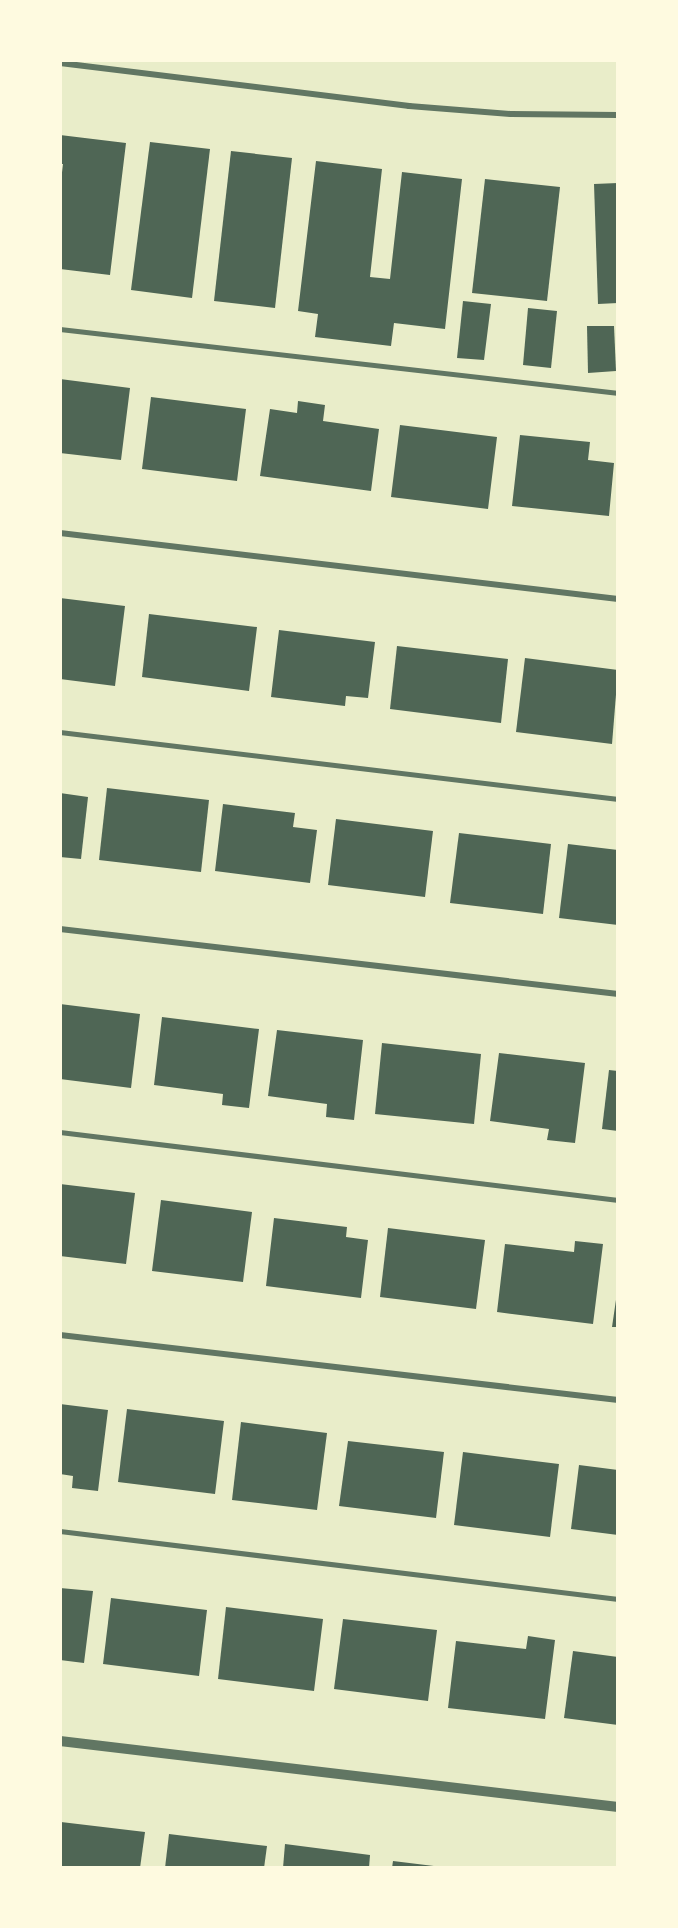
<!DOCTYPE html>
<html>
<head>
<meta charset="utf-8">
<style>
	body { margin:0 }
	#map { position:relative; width:678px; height:1928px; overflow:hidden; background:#e9edc9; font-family:"Fira Sans Condensed",sans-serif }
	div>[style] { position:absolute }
	.building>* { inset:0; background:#4f6655 }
	.service>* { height:4.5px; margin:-2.25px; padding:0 2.25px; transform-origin:2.25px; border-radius:2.25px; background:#617663 }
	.minor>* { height:6px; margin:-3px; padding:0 3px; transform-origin:3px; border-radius:3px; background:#617663 }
	.tertiary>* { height:10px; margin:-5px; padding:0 5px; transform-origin:5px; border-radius:5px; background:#617663 }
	span { translate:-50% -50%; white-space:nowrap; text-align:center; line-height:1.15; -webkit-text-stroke:5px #fefae0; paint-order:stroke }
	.frame { position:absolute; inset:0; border:62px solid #fefae0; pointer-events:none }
</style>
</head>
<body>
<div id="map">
	<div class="building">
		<div style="clip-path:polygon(60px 135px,126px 143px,110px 275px,60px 269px,60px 189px,63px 164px,60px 164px)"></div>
		<div style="clip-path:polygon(150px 142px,210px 149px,192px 298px,131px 290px)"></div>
		<div style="clip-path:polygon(231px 151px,292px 158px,275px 308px,214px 301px)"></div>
		<div style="clip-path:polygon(316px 161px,382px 169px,370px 277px,390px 279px,402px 172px,462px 179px,445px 329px,394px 323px,391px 346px,315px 337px,318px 314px,298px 311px)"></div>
		<div style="clip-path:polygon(485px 179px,560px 187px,547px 301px,472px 293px)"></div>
		<div style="clip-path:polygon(618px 183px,618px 303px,598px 304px,594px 184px)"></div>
		<div style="clip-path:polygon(463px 301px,491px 304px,484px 360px,457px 358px)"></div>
		<div style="clip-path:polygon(528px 308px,557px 311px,551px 368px,523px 365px)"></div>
		<div style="clip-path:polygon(587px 326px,614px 326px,616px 371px,588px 373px)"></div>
		<div style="clip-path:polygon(60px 379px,130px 388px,121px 460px,60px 453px)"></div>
		<div style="clip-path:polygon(151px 397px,246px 409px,237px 481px,142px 469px)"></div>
		<div style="clip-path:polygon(298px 401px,325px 405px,323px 421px,379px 429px,371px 491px,260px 476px,270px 409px,297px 413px)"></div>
		<div style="clip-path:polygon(400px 425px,497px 437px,488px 509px,391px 497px)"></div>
		<div style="clip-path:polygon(520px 435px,590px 442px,588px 460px,614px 463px,609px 516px,512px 506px)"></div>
		<div style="clip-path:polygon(60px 598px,125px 606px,115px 686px,60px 679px)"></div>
		<div style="clip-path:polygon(149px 614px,257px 627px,249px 691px,142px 677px)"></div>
		<div style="clip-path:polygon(279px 630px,375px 642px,368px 698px,346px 696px,345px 706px,271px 697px)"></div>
		<div style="clip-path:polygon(397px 646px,508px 659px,501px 723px,390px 709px)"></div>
		<div style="clip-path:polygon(525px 658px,618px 670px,612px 744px,516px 732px)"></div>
		<div style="clip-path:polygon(107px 788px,209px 800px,201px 872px,99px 860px)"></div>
		<div style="clip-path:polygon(60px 793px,88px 797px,81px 859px,60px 857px)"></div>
		<div style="clip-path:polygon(223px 804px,295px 813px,293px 827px,317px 830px,310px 883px,215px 871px)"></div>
		<div style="clip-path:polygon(336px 819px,433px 831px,425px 897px,328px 885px)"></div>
		<div style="clip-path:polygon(459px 833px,551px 844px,543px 914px,450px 903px)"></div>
		<div style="clip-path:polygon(568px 844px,618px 850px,618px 925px,559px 918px)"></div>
		<div style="clip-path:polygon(60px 1004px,140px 1014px,131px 1088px,60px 1079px)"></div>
		<div style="clip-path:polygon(162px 1017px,259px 1029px,249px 1108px,222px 1105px,223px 1094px,154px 1085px)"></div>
		<div style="clip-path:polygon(277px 1030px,363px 1040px,354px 1120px,326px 1117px,327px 1104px,268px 1096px)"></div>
		<div style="clip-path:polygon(382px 1043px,481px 1054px,474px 1124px,375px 1114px)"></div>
		<div style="clip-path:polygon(499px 1053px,585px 1063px,575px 1143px,547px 1140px,549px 1129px,490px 1121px)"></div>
		<div style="clip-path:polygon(609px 1070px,618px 1071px,618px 1131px,602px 1129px)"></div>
		<div style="clip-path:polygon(60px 1184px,135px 1193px,126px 1264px,60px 1256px)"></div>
		<div style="clip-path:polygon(161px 1200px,252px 1212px,243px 1282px,152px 1271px)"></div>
		<div style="clip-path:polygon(274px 1218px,347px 1227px,346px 1237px,368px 1240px,361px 1298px,266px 1286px)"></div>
		<div style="clip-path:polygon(388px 1228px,485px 1240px,476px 1309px,380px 1297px)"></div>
		<div style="clip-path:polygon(575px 1241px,603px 1244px,593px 1324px,497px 1312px,505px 1244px,574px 1252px)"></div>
		<div style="clip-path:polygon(617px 1293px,618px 1294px,618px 1327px,612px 1327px)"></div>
		<div style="clip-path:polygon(60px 1404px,108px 1410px,98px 1491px,72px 1488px,73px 1476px,60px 1474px)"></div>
		<div style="clip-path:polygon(127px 1409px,224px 1421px,215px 1494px,118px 1482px)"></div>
		<div style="clip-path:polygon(241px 1422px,327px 1433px,317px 1510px,232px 1500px)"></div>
		<div style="clip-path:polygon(348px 1441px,444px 1452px,436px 1518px,339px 1506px)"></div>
		<div style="clip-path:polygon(463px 1452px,559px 1464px,550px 1537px,454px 1525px)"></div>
		<div style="clip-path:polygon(579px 1465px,618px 1470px,618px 1535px,571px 1529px)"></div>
		<div style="clip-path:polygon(60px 1588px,93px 1591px,84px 1663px,60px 1660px)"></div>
		<div style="clip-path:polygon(111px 1598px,207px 1610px,199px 1676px,103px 1664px)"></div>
		<div style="clip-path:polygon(226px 1607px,323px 1619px,314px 1691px,218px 1679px)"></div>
		<div style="clip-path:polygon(343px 1619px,437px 1630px,428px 1701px,334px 1689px)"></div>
		<div style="clip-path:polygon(528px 1636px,555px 1640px,545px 1719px,448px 1708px,456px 1641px,526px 1649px)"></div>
		<div style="clip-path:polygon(573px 1651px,618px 1657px,618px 1725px,564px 1718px)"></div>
		<div style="clip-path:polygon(61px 1822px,145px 1832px,140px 1868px,60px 1868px)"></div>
		<div style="clip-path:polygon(169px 1834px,267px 1846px,264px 1868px,165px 1868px)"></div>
		<div style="clip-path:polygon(285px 1844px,370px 1855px,369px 1868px,283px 1868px)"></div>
		<div style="clip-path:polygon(393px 1861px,442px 1867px,442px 1868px,392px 1868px)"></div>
	</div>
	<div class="service">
		<div style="left:60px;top:329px;width:562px;rotate:6.54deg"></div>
		<div style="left:60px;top:732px;width:562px;rotate:6.85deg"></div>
		<div style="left:60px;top:1132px;width:562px;rotate:6.95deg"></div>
		<div style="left:60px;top:1531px;width:562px;rotate:6.95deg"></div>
	</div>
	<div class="minor">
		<div style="left:60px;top:63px;width:352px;rotate:7deg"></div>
		<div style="left:409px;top:106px;width:102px;rotate:4.5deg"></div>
		<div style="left:511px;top:114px;width:107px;rotate:0.5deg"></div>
		<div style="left:60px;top:533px;width:562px;rotate:6.75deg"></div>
		<div style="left:60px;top:929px;width:562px;rotate:6.64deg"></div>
		<div style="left:60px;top:1335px;width:562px;rotate:6.64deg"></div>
	</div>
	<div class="tertiary">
		<div style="left:60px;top:1741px;width:562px;rotate:6.75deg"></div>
	</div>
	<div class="frame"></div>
</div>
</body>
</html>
